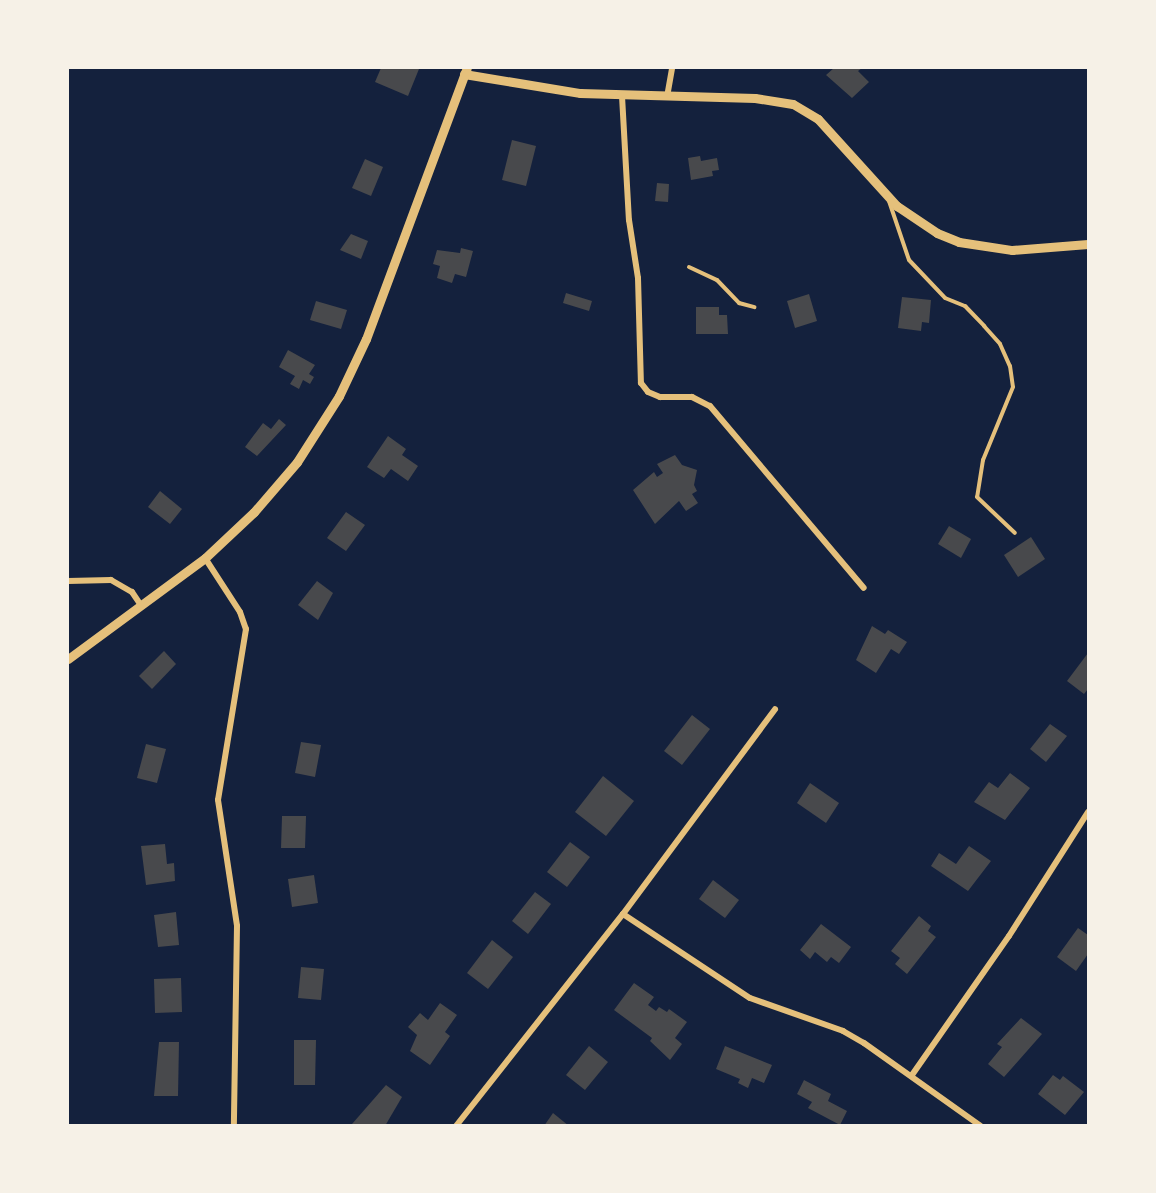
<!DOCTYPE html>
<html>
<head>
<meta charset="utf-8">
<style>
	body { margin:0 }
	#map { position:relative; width:1156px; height:1193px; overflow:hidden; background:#14213d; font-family:"Space Grotesk",sans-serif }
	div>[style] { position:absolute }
	.building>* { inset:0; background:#48494c }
	.service>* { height:4px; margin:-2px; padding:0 2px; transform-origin:2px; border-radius:2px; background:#e5c07b }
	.minor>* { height:6px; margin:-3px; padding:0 3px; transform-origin:3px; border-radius:3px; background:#e5c07b }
	.tertiary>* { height:9px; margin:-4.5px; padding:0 4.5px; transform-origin:4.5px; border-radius:4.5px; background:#e5c07b }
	span { translate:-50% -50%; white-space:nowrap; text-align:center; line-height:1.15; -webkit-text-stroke:4.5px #f6f1e7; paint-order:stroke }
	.frame { position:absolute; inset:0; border:69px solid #f6f1e7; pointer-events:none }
</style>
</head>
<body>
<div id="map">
	<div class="building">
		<div style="clip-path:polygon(381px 68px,419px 69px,408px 96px,375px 82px)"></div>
		<div style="clip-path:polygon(834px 68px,862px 68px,858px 71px,869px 82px,852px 98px,826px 75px)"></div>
		<div style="clip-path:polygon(512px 140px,536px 146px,526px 186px,502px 180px)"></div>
		<div style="clip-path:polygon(700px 156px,701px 161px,717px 158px,719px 170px,712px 171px,713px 176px,691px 180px,688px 158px)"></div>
		<div style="clip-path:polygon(365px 159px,383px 167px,371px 196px,352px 188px)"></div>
		<div style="clip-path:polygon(657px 183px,669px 184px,668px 202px,655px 201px)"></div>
		<div style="clip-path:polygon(351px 234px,368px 241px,361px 259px,340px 250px)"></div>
		<div style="clip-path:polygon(461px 248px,473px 251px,466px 277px,455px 274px,452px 283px,437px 278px,440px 266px,433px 264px,437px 250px,460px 253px)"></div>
		<div style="clip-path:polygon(566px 293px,592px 301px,589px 311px,563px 303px)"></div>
		<div style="clip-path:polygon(809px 294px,817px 321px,795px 328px,787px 301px)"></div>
		<div style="clip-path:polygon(902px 297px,931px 300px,929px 323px,922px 322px,921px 331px,898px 328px)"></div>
		<div style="clip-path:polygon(316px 301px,347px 310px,341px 329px,310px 320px)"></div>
		<div style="clip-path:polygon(696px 307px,719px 307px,719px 315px,727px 315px,728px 334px,696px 334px)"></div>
		<div style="clip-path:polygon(288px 350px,315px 365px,309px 374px,314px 377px,310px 384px,303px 380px,299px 389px,290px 384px,295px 376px,279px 367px)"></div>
		<div style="clip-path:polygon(279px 419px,286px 425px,257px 456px,245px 447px,263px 423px,271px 429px)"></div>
		<div style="clip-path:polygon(388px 436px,406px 449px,402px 455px,418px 466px,408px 481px,391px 469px,384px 478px,367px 467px)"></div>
		<div style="clip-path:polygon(675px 455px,682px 465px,697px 470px,694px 485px,697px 491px,692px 494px,698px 503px,686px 511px,679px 501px,655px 524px,633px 490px,654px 472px,657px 477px,663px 473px,657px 464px)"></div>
		<div style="clip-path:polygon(160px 491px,182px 509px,170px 524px,148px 507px)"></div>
		<div style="clip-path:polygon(346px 512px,365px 525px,346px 551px,327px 538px)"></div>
		<div style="clip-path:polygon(949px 526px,971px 539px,961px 558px,938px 544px)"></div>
		<div style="clip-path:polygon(1031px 537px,1045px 559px,1018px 577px,1004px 555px)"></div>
		<div style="clip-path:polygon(317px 581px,333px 593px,318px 620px,298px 605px)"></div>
		<div style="clip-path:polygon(872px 626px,885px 634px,888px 630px,907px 642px,899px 654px,891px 649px,876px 673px,856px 660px)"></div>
		<div style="clip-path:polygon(164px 651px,176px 664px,152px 689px,139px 676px)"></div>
		<div style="clip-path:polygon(1088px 653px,1088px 689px,1084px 694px,1067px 681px)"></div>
		<div style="clip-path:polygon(692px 715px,710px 729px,682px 765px,664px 751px)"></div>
		<div style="clip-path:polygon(1050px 724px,1067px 736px,1046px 762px,1030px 749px)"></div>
		<div style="clip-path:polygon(301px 742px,321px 745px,315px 777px,295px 773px)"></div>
		<div style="clip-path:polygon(146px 744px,166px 749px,157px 783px,137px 778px)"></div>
		<div style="clip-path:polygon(1010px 773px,1030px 788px,1005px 820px,974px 802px,989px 782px,998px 788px)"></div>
		<div style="clip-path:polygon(603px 776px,634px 801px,606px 836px,575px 812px)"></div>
		<div style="clip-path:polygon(810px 783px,839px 803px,826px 823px,797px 803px)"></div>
		<div style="clip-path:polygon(282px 816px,306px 816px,305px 848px,281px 848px)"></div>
		<div style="clip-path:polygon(570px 842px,590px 857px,567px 887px,547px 872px)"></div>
		<div style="clip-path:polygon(165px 844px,167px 864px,174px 863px,175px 881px,146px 885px,141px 846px)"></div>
		<div style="clip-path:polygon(969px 846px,991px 861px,968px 891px,931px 866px,939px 853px,956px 864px)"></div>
		<div style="clip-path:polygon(314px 875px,318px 903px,292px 907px,288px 879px)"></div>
		<div style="clip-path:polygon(713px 880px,739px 900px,725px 918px,699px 899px)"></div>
		<div style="clip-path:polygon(535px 892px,551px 904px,528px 934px,512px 921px)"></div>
		<div style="clip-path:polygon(176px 912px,179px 945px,158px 947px,154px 915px)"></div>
		<div style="clip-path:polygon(919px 916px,931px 926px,928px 931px,936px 937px,907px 974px,895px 964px,900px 958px,891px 951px)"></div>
		<div style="clip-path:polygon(821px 924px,851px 947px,839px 963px,831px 957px,827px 962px,815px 952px,810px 959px,800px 950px)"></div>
		<div style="clip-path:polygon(1078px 928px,1088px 935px,1088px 954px,1076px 971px,1057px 957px)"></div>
		<div style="clip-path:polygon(492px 940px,513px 957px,488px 989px,467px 973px)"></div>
		<div style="clip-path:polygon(301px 967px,324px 969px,321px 1000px,298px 998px)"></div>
		<div style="clip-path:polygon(181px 978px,182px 1012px,155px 1013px,154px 979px)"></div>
		<div style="clip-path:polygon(634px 983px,654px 997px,648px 1005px,656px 1011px,659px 1007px,667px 1012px,669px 1009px,687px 1022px,675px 1038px,682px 1044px,670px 1060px,650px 1041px,652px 1038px,614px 1010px)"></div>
		<div style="clip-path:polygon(440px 1003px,457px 1015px,445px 1032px,450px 1036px,430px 1065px,410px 1051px,417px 1035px,408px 1027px,420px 1013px,428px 1020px)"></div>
		<div style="clip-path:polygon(1021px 1018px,1042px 1034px,1004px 1077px,988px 1064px,1002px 1047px,997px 1044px)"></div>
		<div style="clip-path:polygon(294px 1040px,316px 1040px,315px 1085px,294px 1085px)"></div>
		<div style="clip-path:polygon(159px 1042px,179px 1042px,178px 1096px,154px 1096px)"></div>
		<div style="clip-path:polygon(589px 1046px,608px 1062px,585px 1090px,566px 1075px)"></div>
		<div style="clip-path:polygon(725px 1046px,772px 1065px,764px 1083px,752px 1078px,748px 1088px,738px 1083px,740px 1079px,716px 1069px)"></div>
		<div style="clip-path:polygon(1053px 1075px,1060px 1080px,1063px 1076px,1084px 1092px,1065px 1115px,1038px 1094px)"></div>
		<div style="clip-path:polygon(804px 1080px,831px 1094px,828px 1101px,847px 1111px,840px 1125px,808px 1108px,812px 1102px,797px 1094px)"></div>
		<div style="clip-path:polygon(386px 1085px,402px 1097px,385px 1126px,352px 1124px)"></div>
		<div style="clip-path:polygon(553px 1113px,569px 1126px,544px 1126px)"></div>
	</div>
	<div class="service">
		<div style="left:889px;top:201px;width:62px;rotate:71.3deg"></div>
		<div style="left:909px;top:260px;width:52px;rotate:46.5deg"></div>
		<div style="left:945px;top:298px;width:22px;rotate:22deg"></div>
		<div style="left:965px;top:306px;width:28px;rotate:46deg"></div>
		<div style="left:984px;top:326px;width:24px;rotate:48deg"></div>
		<div style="left:1000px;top:344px;width:24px;rotate:66deg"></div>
		<div style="left:1010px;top:366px;width:21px;rotate:82deg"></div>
		<div style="left:1013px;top:387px;width:79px;rotate:112.3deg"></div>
		<div style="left:983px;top:460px;width:37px;rotate:99deg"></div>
		<div style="left:977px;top:497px;width:52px;rotate:43.5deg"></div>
		<div style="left:689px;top:267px;width:31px;rotate:25deg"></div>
		<div style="left:717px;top:280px;width:32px;rotate:46deg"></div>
		<div style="left:739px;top:303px;width:16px;rotate:15deg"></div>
	</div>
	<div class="minor">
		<div style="left:622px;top:96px;width:124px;rotate:86.8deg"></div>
		<div style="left:629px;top:220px;width:59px;rotate:81.2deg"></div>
		<div style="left:638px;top:278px;width:105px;rotate:88.4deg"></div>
		<div style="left:641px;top:383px;width:11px;rotate:52deg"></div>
		<div style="left:648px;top:392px;width:13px;rotate:23deg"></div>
		<div style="left:660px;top:397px;width:32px"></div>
		<div style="left:692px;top:397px;width:20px;rotate:27deg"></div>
		<div style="left:710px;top:406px;width:238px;rotate:49.8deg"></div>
		<div style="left:667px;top:97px;width:29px;rotate:-80deg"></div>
		<div style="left:205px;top:558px;width:64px;rotate:57.1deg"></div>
		<div style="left:240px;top:612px;width:18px;rotate:71deg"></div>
		<div style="left:246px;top:629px;width:173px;rotate:99.3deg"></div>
		<div style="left:218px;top:800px;width:127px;rotate:81.4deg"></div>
		<div style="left:237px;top:926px;width:200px;rotate:90.9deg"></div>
		<div style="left:68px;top:581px;width:43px;rotate:-1.3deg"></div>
		<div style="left:111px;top:580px;width:24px;rotate:30deg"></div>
		<div style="left:132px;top:592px;width:14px;rotate:56deg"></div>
		<div style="left:623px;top:914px;width:255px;rotate:-53.4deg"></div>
		<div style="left:912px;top:1075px;width:169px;rotate:-55.1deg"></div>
		<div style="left:1009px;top:936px;width:147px;rotate:-57.5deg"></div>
		<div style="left:456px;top:1126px;width:270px;rotate:-51.8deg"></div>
		<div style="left:623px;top:914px;width:152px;rotate:33.5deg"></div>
		<div style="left:750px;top:998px;width:99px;rotate:19.5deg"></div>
		<div style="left:843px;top:1031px;width:24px;rotate:30deg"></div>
		<div style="left:864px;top:1043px;width:143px;rotate:35.4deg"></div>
	</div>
	<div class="tertiary">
		<div style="left:464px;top:74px;width:118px;rotate:9.3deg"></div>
		<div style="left:580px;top:93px;width:175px;rotate:1.6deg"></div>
		<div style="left:755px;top:98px;width:38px;rotate:9deg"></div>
		<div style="left:793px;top:104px;width:29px;rotate:31deg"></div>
		<div style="left:818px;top:119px;width:118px;rotate:47.8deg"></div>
		<div style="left:897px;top:206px;width:48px;rotate:34deg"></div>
		<div style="left:937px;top:233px;width:24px;rotate:22deg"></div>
		<div style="left:959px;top:242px;width:54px;rotate:8.6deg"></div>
		<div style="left:1012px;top:250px;width:76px;rotate:-4.5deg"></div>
		<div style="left:68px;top:659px;width:170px;rotate:-36.4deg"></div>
		<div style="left:205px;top:558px;width:67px;rotate:-43.2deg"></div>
		<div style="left:254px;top:512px;width:66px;rotate:-49.3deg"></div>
		<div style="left:297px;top:462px;width:78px;rotate:-57.5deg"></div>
		<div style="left:339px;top:396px;width:63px;rotate:-64.7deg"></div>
		<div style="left:366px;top:339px;width:289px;rotate:-69.6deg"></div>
	</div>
	<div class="frame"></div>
</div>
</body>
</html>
